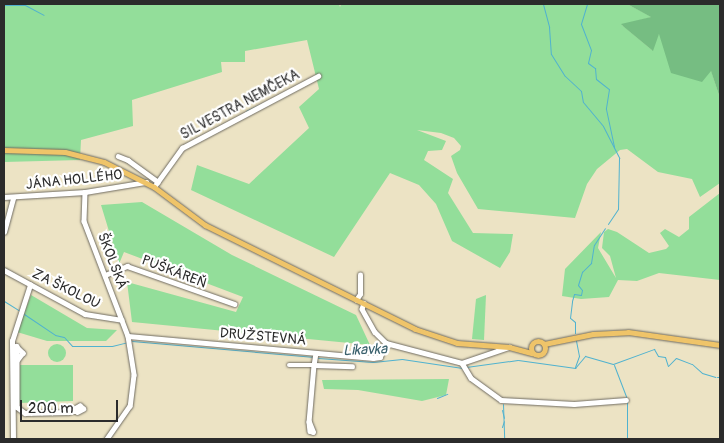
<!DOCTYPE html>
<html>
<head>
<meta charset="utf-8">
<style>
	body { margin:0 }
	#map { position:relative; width:724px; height:443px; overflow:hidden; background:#ece3c4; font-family:Pangolin,sans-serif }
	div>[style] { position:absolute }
	.green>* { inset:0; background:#93de9a }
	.round { border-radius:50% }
	.forest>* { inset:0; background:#76bd82 }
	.stream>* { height:1px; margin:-0.5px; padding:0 0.5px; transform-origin:0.5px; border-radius:0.5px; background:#50b2cf }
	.roads { filter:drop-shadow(0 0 1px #6f6b61) drop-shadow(0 0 1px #6f6b61) }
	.minor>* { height:4.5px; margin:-2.25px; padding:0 2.25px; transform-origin:2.25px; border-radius:2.25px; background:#fff }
	.major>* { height:5px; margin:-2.5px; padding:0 2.5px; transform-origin:2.5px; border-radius:2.5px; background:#efc469 }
	.major>.ring { margin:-2.5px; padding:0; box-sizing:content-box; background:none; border:5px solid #efc469; border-radius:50% }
	span { translate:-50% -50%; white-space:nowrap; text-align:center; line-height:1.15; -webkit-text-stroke:4.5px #fff; paint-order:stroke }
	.street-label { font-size:14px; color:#2b2b2b }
	.water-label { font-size:15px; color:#3a616d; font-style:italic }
	.frame { position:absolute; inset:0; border:5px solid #2b2b2b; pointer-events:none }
	.scale { position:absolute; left:20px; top:400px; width:98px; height:22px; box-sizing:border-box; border:2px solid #2b2b2b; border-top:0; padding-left:6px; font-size:15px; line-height:18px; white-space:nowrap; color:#2b2b2b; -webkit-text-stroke:4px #fff; paint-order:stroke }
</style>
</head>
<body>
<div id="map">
	<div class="green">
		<div style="clip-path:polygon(4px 4px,339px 4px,340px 7px,341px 4px,627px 4px,652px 17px,622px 25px,652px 50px,659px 33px,711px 70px,720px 98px,720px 183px,700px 197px,692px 179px,658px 172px,627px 149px,620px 150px,597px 169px,587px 184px,575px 218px,478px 209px,457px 173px,451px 156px,460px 150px,461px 146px,454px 138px,441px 133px,417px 130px,446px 141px,442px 150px,428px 151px,424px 160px,453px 179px,448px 193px,473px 233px,513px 234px,510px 252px,500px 268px,452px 241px,436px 204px,419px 185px,390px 173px,334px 257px,191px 190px,197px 165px,249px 184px,309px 128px,299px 107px,319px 89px,307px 40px,245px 51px,245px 62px,221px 62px,222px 72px,132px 100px,133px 126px,81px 140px,80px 160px,4px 162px)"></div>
		<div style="clip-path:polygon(720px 193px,720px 280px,659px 273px,637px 281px,618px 280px,609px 297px,581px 299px,562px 296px,565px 269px,601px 232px,598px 248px,616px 278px,610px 256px,602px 248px,604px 232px,608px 229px,617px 232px,649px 253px,666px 249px,669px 246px,660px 233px,665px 229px,679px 237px,689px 229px,689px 217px)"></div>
		<div style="clip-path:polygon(142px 202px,232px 255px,356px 315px,370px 345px,132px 322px,127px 282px,236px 312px,243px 297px,124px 252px,119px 264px,101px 205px)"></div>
		<div style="clip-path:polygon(31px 295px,87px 328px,117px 330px,106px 341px,47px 341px,17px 332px)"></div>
		<div style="clip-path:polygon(486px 295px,484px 340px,472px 339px,476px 299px)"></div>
		<div class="round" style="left:48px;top:344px;width:18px;height:18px"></div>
		<div style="clip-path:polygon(20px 365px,73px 365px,73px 401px,19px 403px)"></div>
		<div style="clip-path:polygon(449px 379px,446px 395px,422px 401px,358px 390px,324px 389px,322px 380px)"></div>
	</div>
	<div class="forest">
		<div style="clip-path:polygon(627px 4px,720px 4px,720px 98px,711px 71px,702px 82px,671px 73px,659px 34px,653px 51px,624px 27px,621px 24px,651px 17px)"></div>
	</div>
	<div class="stream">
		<div style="left:543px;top:4px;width:24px;rotate:75deg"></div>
		<div style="left:549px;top:27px;width:27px;rotate:86deg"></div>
		<div style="left:551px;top:54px;width:26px;rotate:58deg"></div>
		<div style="left:565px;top:76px;width:22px;rotate:43deg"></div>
		<div style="left:581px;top:91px;width:11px;rotate:80deg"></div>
		<div style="left:583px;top:102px;width:31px;rotate:50deg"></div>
		<div style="left:603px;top:126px;width:36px;rotate:63deg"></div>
		<div style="left:619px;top:158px;width:51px;rotate:91.1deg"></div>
		<div style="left:618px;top:209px;width:18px;rotate:124deg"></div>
		<div style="left:587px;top:4px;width:21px;rotate:107deg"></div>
		<div style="left:581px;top:24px;width:28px;rotate:69deg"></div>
		<div style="left:591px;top:50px;width:13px;rotate:103deg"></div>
		<div style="left:588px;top:63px;width:9px;rotate:36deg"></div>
		<div style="left:595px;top:68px;width:11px;rotate:85deg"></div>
		<div style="left:596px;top:79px;width:16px;rotate:38deg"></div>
		<div style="left:609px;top:89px;width:20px;rotate:99deg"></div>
		<div style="left:606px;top:109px;width:39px;rotate:78deg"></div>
		<div style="left:4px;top:5px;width:21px"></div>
		<div style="left:25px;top:5px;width:21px;rotate:28deg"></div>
		<div style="left:246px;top:111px;width:23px;rotate:-25deg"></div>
		<div style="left:4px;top:301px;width:19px;rotate:32deg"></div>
		<div style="left:24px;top:314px;width:37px;rotate:34deg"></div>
		<div style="left:55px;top:335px;width:9px;rotate:13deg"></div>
		<div style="left:64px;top:337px;width:12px;rotate:48deg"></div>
		<div style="left:72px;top:346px;width:40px"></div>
		<div style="left:112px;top:346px;width:16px;rotate:-14deg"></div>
		<div style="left:575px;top:333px;width:11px;rotate:-90deg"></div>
		<div style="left:575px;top:322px;width:6px;rotate:-141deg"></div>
		<div style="left:570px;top:318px;width:17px;rotate:-83deg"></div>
		<div style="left:572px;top:301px;width:7px;rotate:-74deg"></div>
		<div style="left:574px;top:294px;width:7px;rotate:8deg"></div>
		<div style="left:581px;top:295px;width:5px;rotate:-79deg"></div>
		<div style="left:582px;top:290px;width:6px;rotate:-129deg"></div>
		<div style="left:578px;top:285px;width:14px;rotate:-73deg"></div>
		<div style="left:582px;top:272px;width:13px;rotate:-45deg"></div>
		<div style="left:591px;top:263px;width:18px;rotate:-81deg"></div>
		<div style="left:594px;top:245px;width:20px;rotate:-57deg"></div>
		<div style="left:132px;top:341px;width:183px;rotate:5deg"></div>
		<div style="left:318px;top:358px;width:55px;rotate:4.2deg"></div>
		<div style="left:373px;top:362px;width:29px;rotate:-6deg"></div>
		<div style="left:402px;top:359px;width:61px;rotate:8.5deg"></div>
		<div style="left:614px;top:365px;width:34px;rotate:69deg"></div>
		<div style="left:466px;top:367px;width:52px;rotate:-7.7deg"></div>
		<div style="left:518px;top:360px;width:58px;rotate:8deg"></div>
		<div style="left:575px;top:368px;width:16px;rotate:-50deg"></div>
		<div style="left:585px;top:356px;width:29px;rotate:16deg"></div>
		<div style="left:613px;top:364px;width:44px;rotate:-20.1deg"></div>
		<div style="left:654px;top:349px;width:8px;rotate:60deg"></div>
		<div style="left:658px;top:356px;width:7px;rotate:8deg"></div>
		<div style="left:665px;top:357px;width:9px;rotate:72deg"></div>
		<div style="left:668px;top:366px;width:11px;rotate:-45deg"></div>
		<div style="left:676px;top:358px;width:17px;rotate:21deg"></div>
		<div style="left:692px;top:364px;width:13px;rotate:42deg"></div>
		<div style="left:702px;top:373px;width:14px;rotate:17deg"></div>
		<div style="left:575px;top:367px;width:12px;rotate:-70deg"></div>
		<div style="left:579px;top:356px;width:16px;rotate:-101deg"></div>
		<div style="left:717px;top:377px;width:3px"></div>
		<div style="left:437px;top:398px;width:11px;rotate:-22deg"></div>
		<div style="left:627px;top:401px;width:36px;rotate:90deg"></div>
		<div style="left:503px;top:404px;width:35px;rotate:88deg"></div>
		<div style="left:502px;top:410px;width:8px;rotate:76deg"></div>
		<div style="left:502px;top:427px;width:6px;rotate:-72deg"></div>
	</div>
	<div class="roads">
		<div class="minor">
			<div style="left:118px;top:156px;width:11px;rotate:22deg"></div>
			<div style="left:128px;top:160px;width:37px;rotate:36deg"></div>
			<div style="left:154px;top:187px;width:48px;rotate:-54.3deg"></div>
			<div style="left:182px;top:148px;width:154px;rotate:-27.9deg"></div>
			<div style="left:85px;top:192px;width:29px;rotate:92deg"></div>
			<div style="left:84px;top:221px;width:123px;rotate:69.1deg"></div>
			<div style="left:128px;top:336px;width:39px;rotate:81deg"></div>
			<div style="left:134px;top:375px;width:31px;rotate:97deg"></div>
			<div style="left:130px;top:406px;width:40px;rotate:124.9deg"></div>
			<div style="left:4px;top:197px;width:81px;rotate:-3.5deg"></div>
			<div style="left:85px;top:192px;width:62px;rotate:-9.3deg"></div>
			<div style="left:4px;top:232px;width:35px;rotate:-75deg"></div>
			<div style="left:4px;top:270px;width:92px;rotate:28.5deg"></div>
			<div style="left:85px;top:314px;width:37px;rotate:9deg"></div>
			<div style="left:105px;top:275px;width:24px;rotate:-22deg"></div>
			<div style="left:127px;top:266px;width:114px;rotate:19.4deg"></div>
			<div style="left:356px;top:300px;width:7px;rotate:-56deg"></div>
			<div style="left:360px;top:294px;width:19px;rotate:-90deg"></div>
			<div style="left:364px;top:303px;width:6px;rotate:108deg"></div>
			<div style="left:362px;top:309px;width:26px;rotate:61deg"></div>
			<div style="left:375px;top:332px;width:16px;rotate:45deg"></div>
			<div style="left:386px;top:343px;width:79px;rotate:14.7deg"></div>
			<div style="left:462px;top:363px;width:50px;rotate:-18.8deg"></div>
			<div style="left:128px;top:336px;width:246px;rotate:5.1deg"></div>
			<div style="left:373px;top:358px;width:7px;rotate:-8deg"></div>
			<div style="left:380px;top:357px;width:15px;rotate:-67deg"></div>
			<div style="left:16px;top:346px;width:10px;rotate:45deg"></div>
			<div style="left:23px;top:353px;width:10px;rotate:127deg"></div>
			<div style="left:17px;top:346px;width:61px;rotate:90deg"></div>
			<div style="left:17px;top:407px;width:10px;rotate:37deg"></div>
			<div style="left:25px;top:413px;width:44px;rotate:-1.3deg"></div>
			<div style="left:69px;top:412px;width:8px"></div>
			<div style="left:77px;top:412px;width:7px;rotate:-27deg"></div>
			<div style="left:83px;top:409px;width:4px;rotate:-135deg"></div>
			<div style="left:80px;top:406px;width:13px;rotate:151deg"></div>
			<div style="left:316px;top:353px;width:12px;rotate:99deg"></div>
			<div style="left:314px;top:365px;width:38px;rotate:2deg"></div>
			<div style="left:462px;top:363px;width:17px;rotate:59deg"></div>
			<div style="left:471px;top:378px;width:37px;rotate:36deg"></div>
			<div style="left:501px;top:400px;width:73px;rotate:3.1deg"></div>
			<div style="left:574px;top:404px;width:52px;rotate:-4.4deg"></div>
			<div style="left:289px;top:365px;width:25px"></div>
			<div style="left:314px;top:365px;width:57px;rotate:95deg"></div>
			<div style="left:309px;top:422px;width:9px;rotate:84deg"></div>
			<div style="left:310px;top:431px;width:3px;rotate:18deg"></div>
			<div style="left:313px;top:432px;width:11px;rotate:-112deg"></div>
			<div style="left:13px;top:439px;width:98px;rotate:-90.6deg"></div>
			<div style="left:12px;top:341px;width:59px;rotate:-72.2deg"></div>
		</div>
		<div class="major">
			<div style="left:4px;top:150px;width:61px;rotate:1.9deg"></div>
			<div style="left:65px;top:152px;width:40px;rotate:14.4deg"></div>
			<div style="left:104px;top:162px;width:56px;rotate:26.6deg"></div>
			<div style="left:154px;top:187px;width:64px;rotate:36.7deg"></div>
			<div style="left:205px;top:225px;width:234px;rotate:26.3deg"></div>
			<div style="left:415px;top:329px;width:44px;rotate:18.4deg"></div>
			<div style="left:457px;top:343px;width:52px;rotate:4.4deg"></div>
			<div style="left:509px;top:347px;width:24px;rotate:15deg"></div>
			<div class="ring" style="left:531px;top:341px;width:9px;height:9px"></div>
			<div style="left:544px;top:344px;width:50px;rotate:-11.5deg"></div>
			<div style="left:593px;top:334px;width:35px;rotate:-3deg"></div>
			<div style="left:628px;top:332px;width:93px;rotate:8deg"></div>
		</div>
	</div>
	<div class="street-label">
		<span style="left:240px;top:105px;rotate:-28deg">SILVESTRA NEMČEKA</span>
		<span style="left:74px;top:180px;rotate:-6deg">JÁNA HOLLÉHO</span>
		<span style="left:112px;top:261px;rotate:69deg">ŠKOLSKÁ</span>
		<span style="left:174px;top:272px;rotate:21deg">PUŠKÁREŇ</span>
		<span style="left:66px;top:289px;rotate:26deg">ZA ŠKOLOU</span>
		<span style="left:263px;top:337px;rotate:5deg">DRUŽSTEVNÁ</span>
	</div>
	<div class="water-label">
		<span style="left:365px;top:350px;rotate:-2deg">Likavka</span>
	</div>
	<div class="frame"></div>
	<div class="scale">200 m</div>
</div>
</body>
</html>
